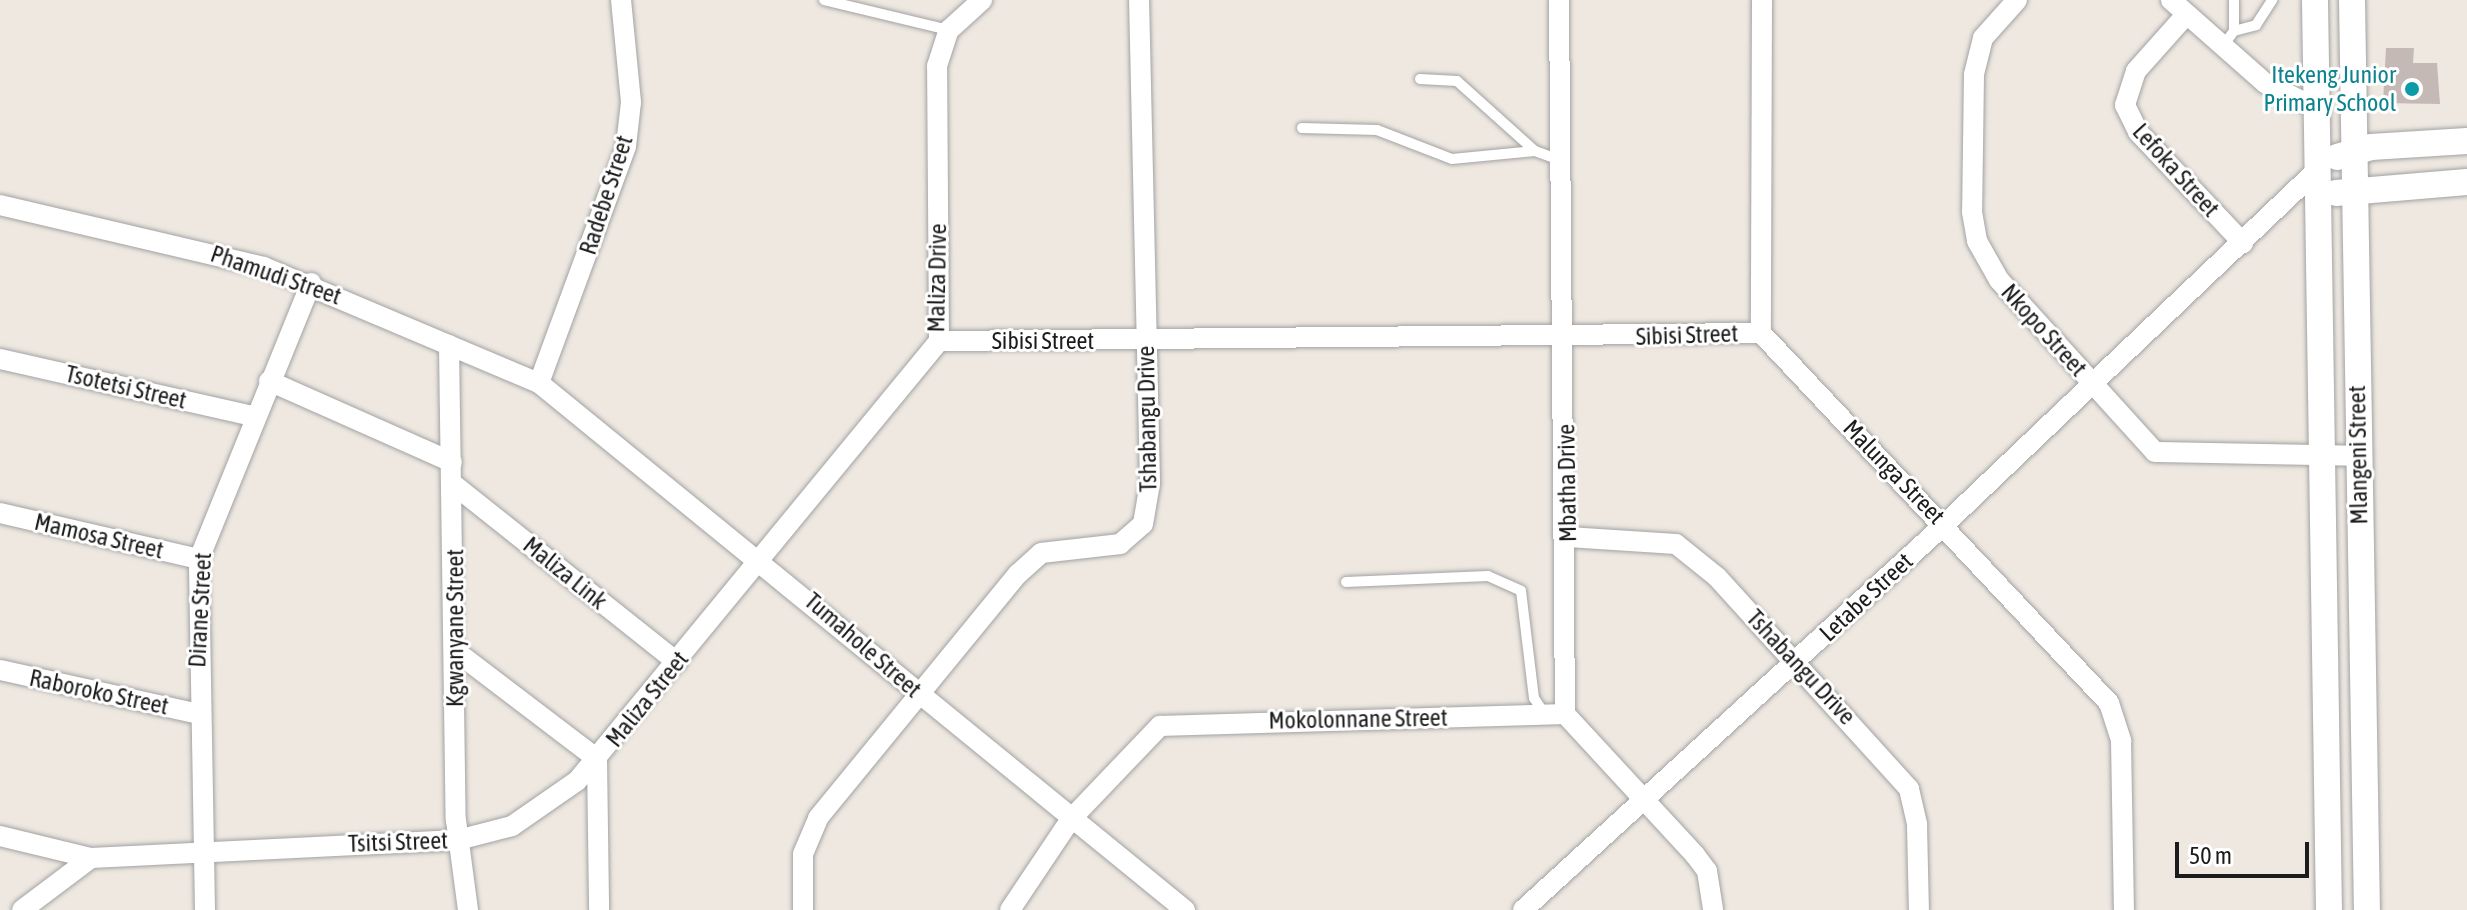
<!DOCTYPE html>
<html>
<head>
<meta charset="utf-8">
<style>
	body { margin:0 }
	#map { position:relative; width:2467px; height:910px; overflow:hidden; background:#eee8e1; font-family:"Asap Condensed",sans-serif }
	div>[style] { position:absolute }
	.building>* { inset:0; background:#c5b9b5 }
	.roads { filter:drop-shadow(0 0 2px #a3a3a3) drop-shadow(0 0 2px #a3a3a3) }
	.service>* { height:10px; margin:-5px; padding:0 5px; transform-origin:5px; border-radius:5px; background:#fff }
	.minor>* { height:20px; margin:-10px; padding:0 10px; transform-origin:10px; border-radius:10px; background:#fff }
	.tertiary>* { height:26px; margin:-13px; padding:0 13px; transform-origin:13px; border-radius:13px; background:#fff }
	.dots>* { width:22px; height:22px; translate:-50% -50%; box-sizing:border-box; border:4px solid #fff; border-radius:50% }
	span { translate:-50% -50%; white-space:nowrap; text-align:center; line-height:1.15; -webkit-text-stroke:6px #fff; paint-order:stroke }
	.culture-label { font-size:24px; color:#0d838f }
	.right { translate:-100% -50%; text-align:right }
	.street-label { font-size:24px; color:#1c1c1c }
	.scale { position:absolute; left:2175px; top:842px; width:134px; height:36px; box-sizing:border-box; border:4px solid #1c1c1c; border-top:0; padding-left:10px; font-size:24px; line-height:28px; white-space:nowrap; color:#1c1c1c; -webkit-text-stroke:6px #fff; paint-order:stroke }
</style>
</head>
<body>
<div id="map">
	<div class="building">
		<div style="clip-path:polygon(2386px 48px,2414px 48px,2413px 63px,2437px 63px,2440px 104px,2383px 103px)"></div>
	</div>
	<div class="roads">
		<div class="service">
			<div style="left:824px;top:0;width:129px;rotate:13.5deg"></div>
			<div style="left:2234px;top:31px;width:23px;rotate:-15deg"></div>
			<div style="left:2256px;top:25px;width:30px;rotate:-57deg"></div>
			<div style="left:2223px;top:46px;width:19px;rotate:-54deg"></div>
			<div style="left:2234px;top:31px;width:31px;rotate:-90deg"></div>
			<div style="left:1420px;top:79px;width:37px;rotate:3deg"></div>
			<div style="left:1457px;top:81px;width:105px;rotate:41.9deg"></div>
			<div style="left:1535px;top:151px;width:27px;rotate:20deg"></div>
			<div style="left:1302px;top:128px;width:75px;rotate:1.5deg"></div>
			<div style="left:1377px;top:130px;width:80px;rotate:21.1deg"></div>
			<div style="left:1452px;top:159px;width:83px;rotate:-5.5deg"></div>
			<div style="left:1346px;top:582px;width:142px;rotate:-2.4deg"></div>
			<div style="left:1488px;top:576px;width:36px;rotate:24deg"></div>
			<div style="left:1521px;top:591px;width:108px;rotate:83.1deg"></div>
			<div style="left:1534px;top:698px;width:18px;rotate:56deg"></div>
		</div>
		<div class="minor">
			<div style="left:1559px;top:0;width:714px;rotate:89.52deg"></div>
			<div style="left:1565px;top:714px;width:192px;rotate:47.3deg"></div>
			<div style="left:1695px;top:855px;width:20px;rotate:53deg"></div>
			<div style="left:1707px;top:871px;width:39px;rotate:81deg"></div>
			<div style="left:1762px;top:0;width:333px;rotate:90.2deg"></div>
			<div style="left:1761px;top:333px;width:508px;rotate:46.76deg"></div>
			<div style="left:2109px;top:703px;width:40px;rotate:72deg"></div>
			<div style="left:2121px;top:741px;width:169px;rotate:89deg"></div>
			<div style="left:2017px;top:0;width:51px;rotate:131.8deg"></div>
			<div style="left:1983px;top:38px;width:38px;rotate:104deg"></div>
			<div style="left:1974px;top:75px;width:137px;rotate:90.8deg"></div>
			<div style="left:1972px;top:212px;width:29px;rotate:80deg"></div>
			<div style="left:1977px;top:241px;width:45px;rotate:60.6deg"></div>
			<div style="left:1999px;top:280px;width:232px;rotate:47.8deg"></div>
			<div style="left:2155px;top:452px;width:203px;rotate:1.1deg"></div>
			<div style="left:2171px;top:0;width:125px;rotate:41.4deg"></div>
			<div style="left:2265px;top:83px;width:57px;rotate:26.1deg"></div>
			<div style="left:2185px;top:16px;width:74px;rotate:131.7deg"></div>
			<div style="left:2136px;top:71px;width:36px;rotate:108deg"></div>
			<div style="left:2125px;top:105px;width:30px;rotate:64deg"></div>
			<div style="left:2138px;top:132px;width:153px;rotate:46.6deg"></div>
			<div style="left:0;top:205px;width:271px;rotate:13.2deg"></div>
			<div style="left:264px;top:267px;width:298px;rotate:22.9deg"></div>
			<div style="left:539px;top:383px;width:834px;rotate:39.21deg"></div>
			<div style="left:939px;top:341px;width:822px;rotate:-0.56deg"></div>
			<div style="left:449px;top:345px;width:475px;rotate:89.2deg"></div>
			<div style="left:456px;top:820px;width:91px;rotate:82.4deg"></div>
			<div style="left:0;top:359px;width:259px;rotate:12.7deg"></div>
			<div style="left:269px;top:381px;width:200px;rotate:23.9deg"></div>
			<div style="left:539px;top:383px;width:252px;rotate:-69.8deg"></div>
			<div style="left:626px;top:146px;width:44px;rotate:-83.5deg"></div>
			<div style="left:631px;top:102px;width:102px;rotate:-95.6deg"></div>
			<div style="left:453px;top:484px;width:286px;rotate:38.5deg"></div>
			<div style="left:0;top:513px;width:204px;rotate:13deg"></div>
			<div style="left:1568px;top:537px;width:108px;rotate:3.7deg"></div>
			<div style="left:1676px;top:544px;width:53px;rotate:38.8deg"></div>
			<div style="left:1717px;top:577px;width:286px;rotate:47.8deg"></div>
			<div style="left:1909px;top:789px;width:37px;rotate:77deg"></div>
			<div style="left:1917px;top:825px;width:85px;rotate:88.7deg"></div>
			<div style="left:458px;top:653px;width:175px;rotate:37.3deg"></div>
			<div style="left:0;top:670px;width:203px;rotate:12.5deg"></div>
			<div style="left:597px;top:759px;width:151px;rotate:89.2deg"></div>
			<div style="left:0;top:836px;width:94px;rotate:13.6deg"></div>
			<div style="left:91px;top:858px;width:367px;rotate:-2.8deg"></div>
			<div style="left:458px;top:840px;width:56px;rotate:-14.5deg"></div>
			<div style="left:512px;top:826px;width:79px;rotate:-34.7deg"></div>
			<div style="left:577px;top:781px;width:570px;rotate:-50.55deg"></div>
			<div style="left:939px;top:341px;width:275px;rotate:-90.4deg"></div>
			<div style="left:937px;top:66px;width:38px;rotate:-72deg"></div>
			<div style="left:949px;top:30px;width:45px;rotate:-42.3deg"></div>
			<div style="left:22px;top:910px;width:86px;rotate:-37deg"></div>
			<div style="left:205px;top:910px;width:351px;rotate:-91deg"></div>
			<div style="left:199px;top:559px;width:298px;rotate:-67.9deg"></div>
			<div style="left:803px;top:910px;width:56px;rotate:-90deg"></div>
			<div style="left:803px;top:854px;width:39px;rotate:-67deg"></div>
			<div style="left:818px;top:818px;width:315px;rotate:-50.7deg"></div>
			<div style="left:1018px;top:574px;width:31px;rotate:-42deg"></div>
			<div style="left:1041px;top:553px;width:80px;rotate:-6.5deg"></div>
			<div style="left:1120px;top:544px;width:30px;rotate:-41deg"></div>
			<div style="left:1143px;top:524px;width:42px;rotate:-80.3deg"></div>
			<div style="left:1150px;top:483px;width:483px;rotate:-91.3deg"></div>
			<div style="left:1010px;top:910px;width:110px;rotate:-56.2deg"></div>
			<div style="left:1071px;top:819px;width:129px;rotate:-46.3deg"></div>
			<div style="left:1160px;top:726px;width:405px;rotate:-1.7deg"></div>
			<div style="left:1523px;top:910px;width:572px;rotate:-42.45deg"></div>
			<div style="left:1945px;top:524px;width:515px;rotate:-43.58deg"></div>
		</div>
		<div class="tertiary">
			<div style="left:2315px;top:0;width:910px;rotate:89.12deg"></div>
			<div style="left:2352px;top:0;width:910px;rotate:89.06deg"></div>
			<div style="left:2337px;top:157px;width:35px;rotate:-16deg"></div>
			<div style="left:2371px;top:147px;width:96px;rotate:-3.6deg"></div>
			<div style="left:2336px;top:193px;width:131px;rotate:-4.8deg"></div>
		</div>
	</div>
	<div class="dots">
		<div style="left:2412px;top:89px;background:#0f9aa8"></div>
	</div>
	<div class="culture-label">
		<span class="right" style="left:2396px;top:89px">Itekeng Junior<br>Primary School</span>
	</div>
	<div class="street-label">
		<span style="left:2176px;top:170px;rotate:48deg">Lefoka Street</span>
		<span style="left:606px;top:195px;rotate:-72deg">Radebe Street</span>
		<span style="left:276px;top:275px;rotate:19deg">Phamudi Street</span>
		<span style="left:937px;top:278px;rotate:-89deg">Maliza Drive</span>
		<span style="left:2044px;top:330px;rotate:48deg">Nkopo Street</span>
		<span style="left:1687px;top:335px;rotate:-2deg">Sibisi Street</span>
		<span style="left:1043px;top:341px">Sibisi Street</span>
		<span style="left:126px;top:387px;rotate:13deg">Tsotetsi Street</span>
		<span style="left:1147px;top:419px;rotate:-91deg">Tshabangu Drive</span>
		<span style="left:2358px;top:455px;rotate:-91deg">Mlangeni Street</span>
		<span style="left:1894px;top:472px;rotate:46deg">Malunga Street</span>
		<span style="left:1567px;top:483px;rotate:-91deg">Mbatha Drive</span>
		<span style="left:99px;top:536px;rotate:13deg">Mamosa Street</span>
		<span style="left:565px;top:573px;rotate:39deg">Maliza Link</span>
		<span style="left:1866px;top:597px;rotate:-43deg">Letabe Street</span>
		<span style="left:200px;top:610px;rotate:-87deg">Dirane Street</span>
		<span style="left:455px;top:628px;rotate:-90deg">Kgwanyane Street</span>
		<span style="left:863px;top:645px;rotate:41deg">Tumahole Street</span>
		<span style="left:1801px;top:667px;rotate:47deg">Tshabangu Drive</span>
		<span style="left:99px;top:692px;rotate:12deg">Raboroko Street</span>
		<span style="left:647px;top:699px;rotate:-51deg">Maliza Street</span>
		<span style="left:1358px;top:719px;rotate:-1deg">Mokolonnane Street</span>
		<span style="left:398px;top:842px;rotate:-2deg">Tsitsi Street</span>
	</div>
	<div class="scale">50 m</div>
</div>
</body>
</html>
